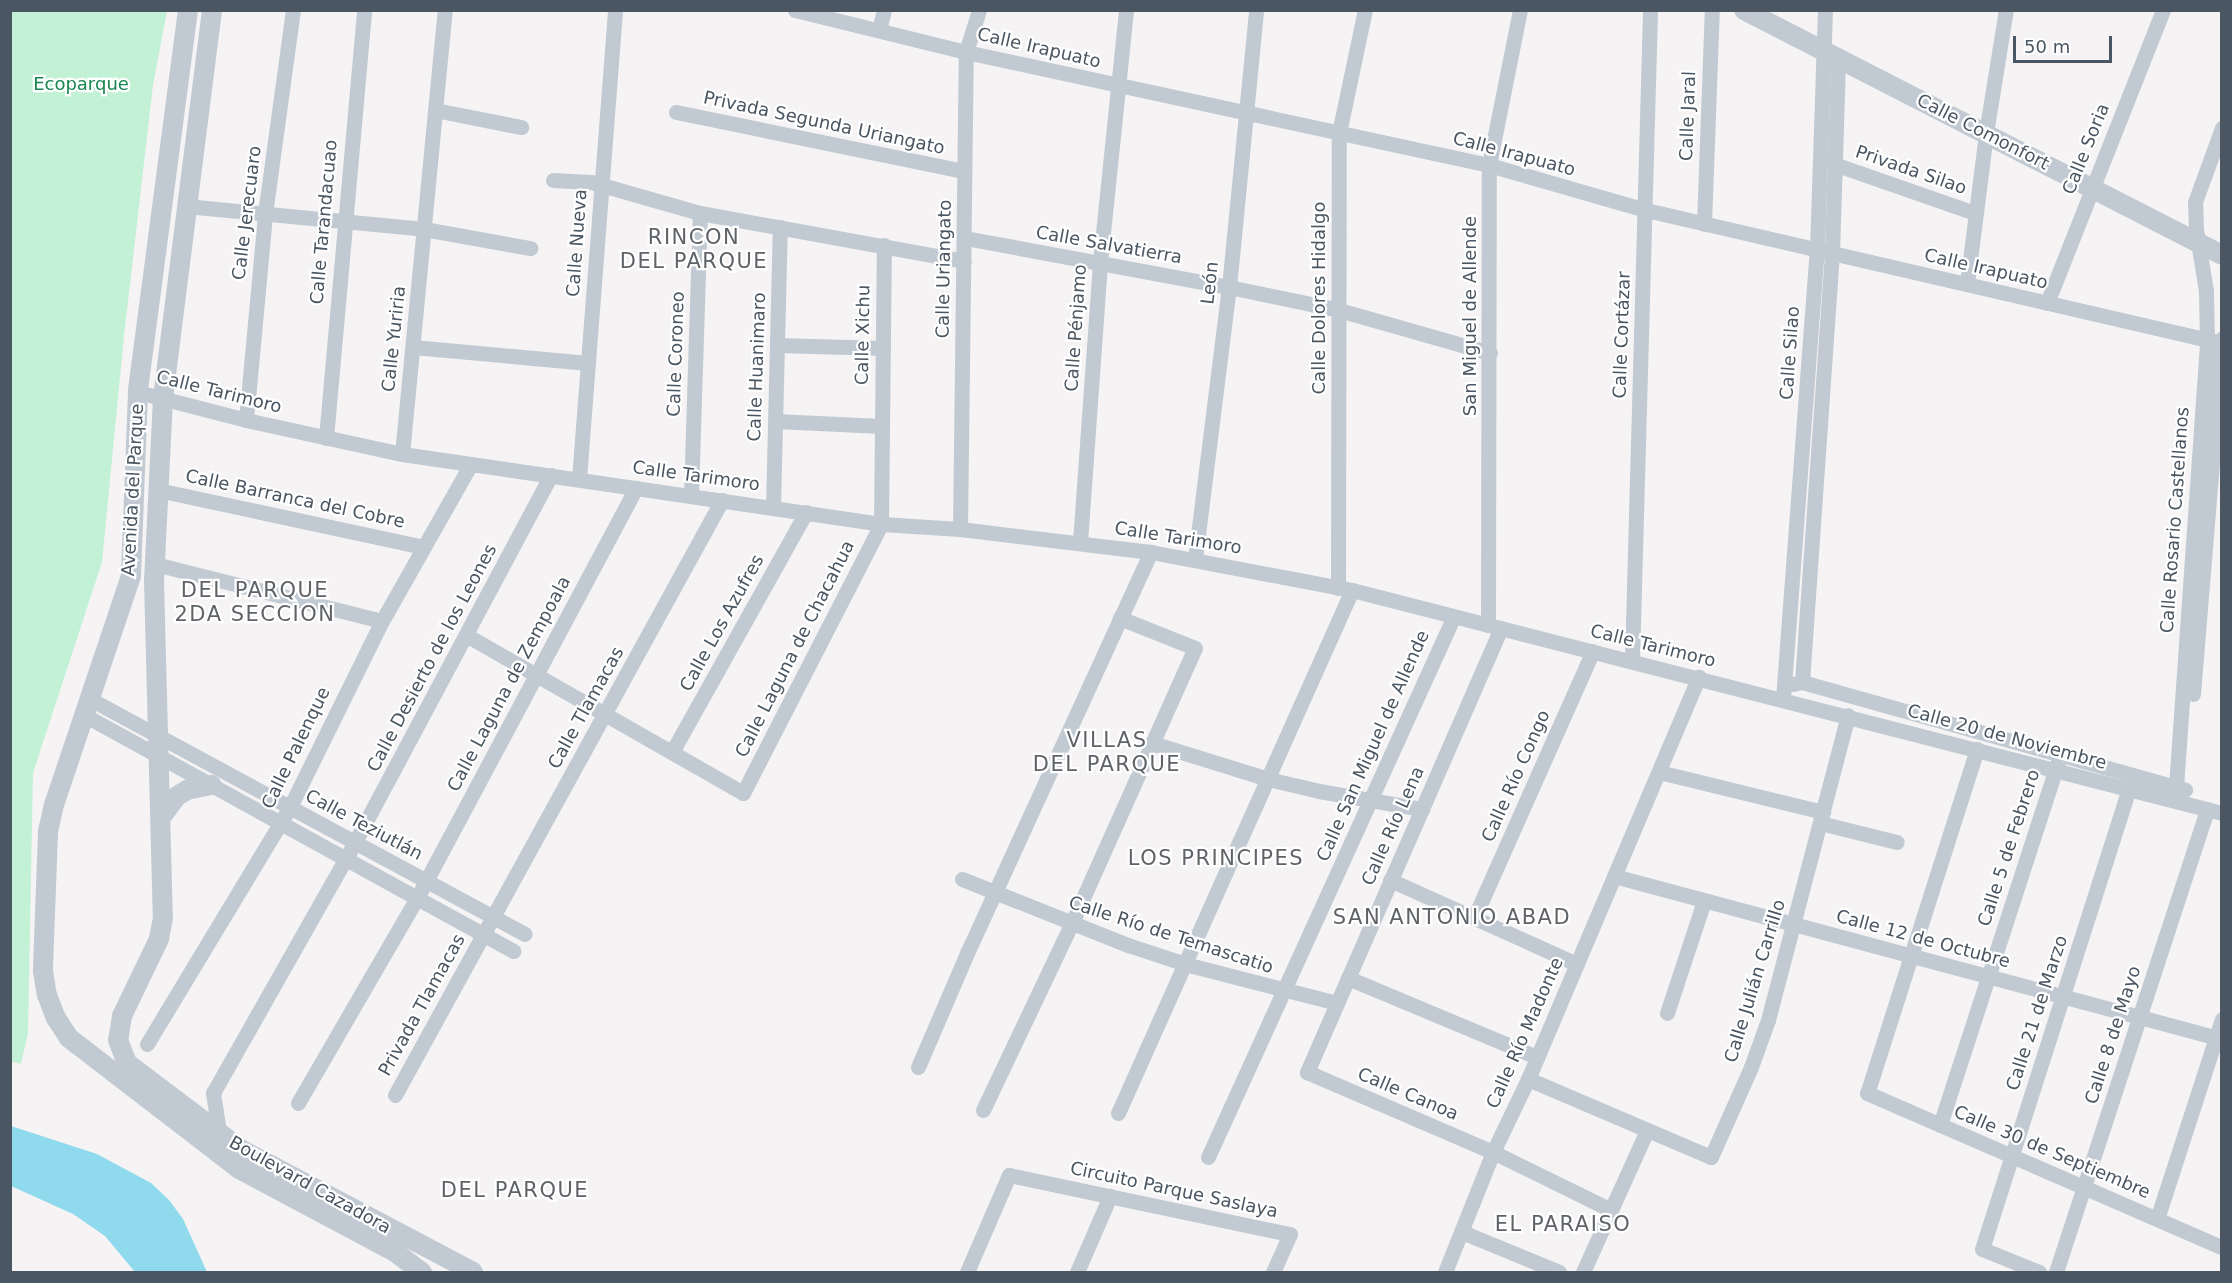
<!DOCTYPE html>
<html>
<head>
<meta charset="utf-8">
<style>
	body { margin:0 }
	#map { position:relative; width:2232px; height:1283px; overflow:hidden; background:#f5f3f3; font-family:"DejaVu Sans",sans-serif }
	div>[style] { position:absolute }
	.green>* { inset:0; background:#c3f1d5 }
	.water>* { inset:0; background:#90daee }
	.minor>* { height:15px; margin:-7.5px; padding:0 7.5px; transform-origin:7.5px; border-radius:7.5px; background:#c1cad2 }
	.tertiary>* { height:20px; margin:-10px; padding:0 10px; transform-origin:10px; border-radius:10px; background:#c1cad2 }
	span { translate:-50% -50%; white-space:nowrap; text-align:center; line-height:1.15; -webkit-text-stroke:4.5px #fff; paint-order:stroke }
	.street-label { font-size:18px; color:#4a5661 }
	.park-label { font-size:18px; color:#17864f }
	.quarter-label { font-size:21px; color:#5f6368; letter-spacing:1.5px }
	.frame { position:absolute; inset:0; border:12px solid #4a5661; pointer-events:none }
	.scale { position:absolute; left:2013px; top:36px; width:99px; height:27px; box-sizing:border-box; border:3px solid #4a5661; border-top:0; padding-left:8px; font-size:18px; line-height:21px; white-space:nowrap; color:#4a5661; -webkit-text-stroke:4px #fff; paint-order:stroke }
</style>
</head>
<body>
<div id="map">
	<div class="green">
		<div style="clip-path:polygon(10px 11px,167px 11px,153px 85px,124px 336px,102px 562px,33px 773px,28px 1033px,21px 1064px,10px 1061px)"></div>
	</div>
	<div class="water">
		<div style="clip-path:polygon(11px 1126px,97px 1154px,151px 1183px,169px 1200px,183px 1219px,207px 1272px,135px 1272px,105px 1236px,73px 1214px,11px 1186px)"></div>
	</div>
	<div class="minor">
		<div style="left:795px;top:10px;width:176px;rotate:13.8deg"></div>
		<div style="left:966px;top:52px;width:535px;rotate:12.19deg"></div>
		<div style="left:1489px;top:165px;width:163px;rotate:16deg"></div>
		<div style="left:1646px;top:210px;width:590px;rotate:13.02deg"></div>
		<div style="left:879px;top:30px;width:21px;rotate:-76deg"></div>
		<div style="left:435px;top:110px;width:88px;rotate:11.2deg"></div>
		<div style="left:676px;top:112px;width:294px;rotate:11.6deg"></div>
		<div style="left:1834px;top:164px;width:149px;rotate:19.2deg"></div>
		<div style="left:553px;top:180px;width:38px;rotate:3deg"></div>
		<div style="left:591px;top:182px;width:113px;rotate:15.9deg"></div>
		<div style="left:700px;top:213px;width:268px;rotate:10.3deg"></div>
		<div style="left:186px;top:206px;width:239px;rotate:5.5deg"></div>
		<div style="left:424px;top:229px;width:108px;rotate:10.2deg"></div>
		<div style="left:1704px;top:224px;width:214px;rotate:-87.9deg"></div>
		<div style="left:965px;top:238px;width:269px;rotate:10.5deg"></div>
		<div style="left:1229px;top:287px;width:112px;rotate:11.8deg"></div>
		<div style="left:1339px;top:310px;width:157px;rotate:15.9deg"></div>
		<div style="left:1967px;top:284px;width:152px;rotate:-82.8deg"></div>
		<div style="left:1986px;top:133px;width:125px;rotate:-80.8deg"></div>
		<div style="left:2047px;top:303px;width:315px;rotate:-68.4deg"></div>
		<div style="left:777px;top:345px;width:106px;rotate:1.6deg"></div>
		<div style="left:413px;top:347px;width:176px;rotate:5.2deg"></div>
		<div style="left:138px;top:392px;width:112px;rotate:14.5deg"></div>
		<div style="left:246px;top:420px;width:160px;rotate:12.3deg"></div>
		<div style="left:402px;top:454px;width:484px;rotate:8.3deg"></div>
		<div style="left:881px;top:524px;width:79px;rotate:3.6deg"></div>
		<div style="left:960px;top:529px;width:192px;rotate:6.9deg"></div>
		<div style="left:1151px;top:552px;width:205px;rotate:10.7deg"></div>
		<div style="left:1352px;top:590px;width:898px;rotate:14.38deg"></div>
		<div style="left:246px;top:420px;width:207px;rotate:-84.7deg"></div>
		<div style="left:265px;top:214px;width:206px;rotate:-82.2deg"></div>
		<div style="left:775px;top:421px;width:107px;rotate:2.7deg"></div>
		<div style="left:326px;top:438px;width:430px;rotate:-84.9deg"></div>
		<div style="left:402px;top:454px;width:446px;rotate:-84.5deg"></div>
		<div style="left:579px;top:479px;width:470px;rotate:-85.6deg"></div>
		<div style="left:158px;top:490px;width:271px;rotate:12.1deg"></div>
		<div style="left:691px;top:495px;width:282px;rotate:-88.2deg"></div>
		<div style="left:773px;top:507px;width:280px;rotate:-88.6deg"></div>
		<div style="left:960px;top:529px;width:477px;rotate:-89.3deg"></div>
		<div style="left:966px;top:52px;width:44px;rotate:-72.8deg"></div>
		<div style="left:1080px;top:542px;width:281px;rotate:-85.9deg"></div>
		<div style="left:1100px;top:262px;width:253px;rotate:-84.1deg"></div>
		<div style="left:1195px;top:559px;width:274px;rotate:-82.9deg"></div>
		<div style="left:1229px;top:287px;width:278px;rotate:-84.4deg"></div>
		<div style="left:155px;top:564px;width:234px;rotate:14.1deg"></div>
		<div style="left:1338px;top:588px;width:455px;rotate:-89.9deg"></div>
		<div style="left:1339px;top:133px;width:126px;rotate:-78.1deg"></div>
		<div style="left:1488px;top:625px;width:460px;rotate:-89.9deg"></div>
		<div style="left:1489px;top:165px;width:158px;rotate:-78.7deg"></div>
		<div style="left:1501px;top:628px;width:485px;rotate:113.6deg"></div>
		<div style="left:1307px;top:1072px;width:202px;rotate:23.3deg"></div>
		<div style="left:1493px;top:1152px;width:131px;rotate:26.2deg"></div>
		<div style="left:466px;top:635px;width:319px;rotate:29.7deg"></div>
		<div style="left:743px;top:793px;width:302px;rotate:-62.8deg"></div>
		<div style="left:881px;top:524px;width:279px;rotate:-89.4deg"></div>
		<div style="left:1632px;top:660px;width:650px;rotate:-88.41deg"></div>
		<div style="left:1802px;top:682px;width:430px;rotate:-86deg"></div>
		<div style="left:1832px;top:253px;width:195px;rotate:-88.2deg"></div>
		<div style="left:1793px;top:684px;width:9px;rotate:-13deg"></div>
		<div style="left:1802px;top:682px;width:398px;rotate:15.7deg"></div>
		<div style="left:2193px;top:694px;width:357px;rotate:-85.3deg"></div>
		<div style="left:90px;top:699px;width:494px;rotate:28.4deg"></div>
		<div style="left:1783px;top:699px;width:450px;rotate:-85.7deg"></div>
		<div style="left:1817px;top:250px;width:240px;rotate:-88.1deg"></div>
		<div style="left:84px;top:715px;width:490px;rotate:28.8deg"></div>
		<div style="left:1152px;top:743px;width:121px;rotate:17.2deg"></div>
		<div style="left:1268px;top:779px;width:52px;rotate:13.2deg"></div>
		<div style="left:1319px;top:791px;width:105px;rotate:9.9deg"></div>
		<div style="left:1977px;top:749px;width:361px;rotate:107.7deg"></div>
		<div style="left:1867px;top:1093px;width:387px;rotate:23.5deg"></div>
		<div style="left:672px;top:752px;width:275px;rotate:-60.8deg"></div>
		<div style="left:1659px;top:772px;width:169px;rotate:13.7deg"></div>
		<div style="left:2173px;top:800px;width:13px;rotate:-77deg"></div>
		<div style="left:2176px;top:787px;width:448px;rotate:-86deg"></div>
		<div style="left:2207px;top:340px;width:49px;rotate:-91.2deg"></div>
		<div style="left:2206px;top:291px;width:63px;rotate:-99.2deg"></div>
		<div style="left:2196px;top:229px;width:27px;rotate:-92deg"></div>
		<div style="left:2195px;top:202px;width:79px;rotate:-70deg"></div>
		<div style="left:1820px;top:823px;width:79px;rotate:13.9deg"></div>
		<div style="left:1614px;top:876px;width:629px;rotate:15.01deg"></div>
		<div style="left:962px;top:879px;width:179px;rotate:21.7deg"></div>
		<div style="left:1128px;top:945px;width:60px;rotate:18.4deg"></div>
		<div style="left:1185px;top:964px;width:157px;rotate:14.4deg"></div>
		<div style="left:1390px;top:880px;width:205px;rotate:24.2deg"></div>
		<div style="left:1474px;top:918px;width:292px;rotate:-66deg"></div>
		<div style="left:1348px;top:978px;width:205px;rotate:22.7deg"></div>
		<div style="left:1667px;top:1013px;width:118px;rotate:-71.7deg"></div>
		<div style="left:147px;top:1044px;width:277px;rotate:-58.9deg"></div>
		<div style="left:290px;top:807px;width:208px;rotate:-63.7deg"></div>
		<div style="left:382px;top:621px;width:180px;rotate:-60.5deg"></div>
		<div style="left:918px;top:1067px;width:126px;rotate:-66.7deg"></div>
		<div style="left:968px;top:951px;width:439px;rotate:-65.4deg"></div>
		<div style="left:1528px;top:1079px;width:199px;rotate:23.1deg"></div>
		<div style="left:1711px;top:1157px;width:98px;rotate:-66deg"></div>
		<div style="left:1751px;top:1067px;width:50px;rotate:-70.1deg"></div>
		<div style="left:1768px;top:1020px;width:315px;rotate:-75.3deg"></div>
		<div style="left:395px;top:1095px;width:679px;rotate:-61.21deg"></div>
		<div style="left:298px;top:1103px;width:237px;rotate:-59.9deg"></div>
		<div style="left:417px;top:898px;width:465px;rotate:-61.9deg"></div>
		<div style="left:983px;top:1110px;width:205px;rotate:-64.6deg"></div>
		<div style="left:1071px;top:925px;width:303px;rotate:-65.9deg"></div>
		<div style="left:1195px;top:648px;width:81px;rotate:-158.2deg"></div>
		<div style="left:1118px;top:1113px;width:573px;rotate:-65.9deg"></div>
		<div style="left:1940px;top:1125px;width:382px;rotate:-72deg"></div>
		<div style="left:220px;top:1138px;width:46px;rotate:-98.8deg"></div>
		<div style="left:213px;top:1093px;width:288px;rotate:-60.5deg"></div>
		<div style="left:355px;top:842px;width:416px;rotate:-61.9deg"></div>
		<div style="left:1208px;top:1157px;width:594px;rotate:-65.55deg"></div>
		<div style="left:2157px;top:1219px;width:210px;rotate:-72deg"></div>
		<div style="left:1462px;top:1232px;width:105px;rotate:22.4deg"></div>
		<div style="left:967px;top:1272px;width:106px;rotate:-66.6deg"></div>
		<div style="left:1009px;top:1175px;width:287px;rotate:11.9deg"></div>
		<div style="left:1290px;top:1234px;width:42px;rotate:114.1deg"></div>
		<div style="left:1077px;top:1272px;width:83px;rotate:-66.5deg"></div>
		<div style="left:1445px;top:1272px;width:129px;rotate:-68.2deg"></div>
		<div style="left:1493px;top:1152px;width:81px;rotate:-64.4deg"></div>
		<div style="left:1528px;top:1079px;width:437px;rotate:-67deg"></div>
		<div style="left:1583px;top:1272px;width:156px;rotate:-65.7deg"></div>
		<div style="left:2039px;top:1272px;width:61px;rotate:-158deg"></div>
		<div style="left:1982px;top:1249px;width:483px;rotate:-72.3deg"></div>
		<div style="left:2056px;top:1272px;width:487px;rotate:-71.9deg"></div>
	</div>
	<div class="tertiary">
		<div style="left:188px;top:10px;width:385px;rotate:97.5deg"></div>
		<div style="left:138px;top:392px;width:184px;rotate:92.2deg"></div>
		<div style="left:131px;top:576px;width:242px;rotate:108.6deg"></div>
		<div style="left:54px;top:805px;width:28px;rotate:103deg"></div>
		<div style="left:48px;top:832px;width:139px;rotate:92.1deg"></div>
		<div style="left:43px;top:971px;width:24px;rotate:81deg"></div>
		<div style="left:47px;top:995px;width:25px;rotate:69deg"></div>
		<div style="left:56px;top:1018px;width:24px;rotate:57deg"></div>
		<div style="left:69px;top:1038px;width:215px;rotate:37.6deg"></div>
		<div style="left:239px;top:1169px;width:177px;rotate:28deg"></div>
		<div style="left:395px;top:1252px;width:34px;rotate:37deg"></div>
		<div style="left:212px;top:10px;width:391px;rotate:97.2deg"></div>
		<div style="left:163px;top:398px;width:183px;rotate:92.8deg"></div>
		<div style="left:154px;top:581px;width:337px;rotate:88.5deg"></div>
		<div style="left:163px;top:918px;width:21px;rotate:101deg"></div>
		<div style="left:159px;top:939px;width:85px;rotate:115.7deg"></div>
		<div style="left:122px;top:1016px;width:24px;rotate:99deg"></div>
		<div style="left:118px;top:1040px;width:25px;rotate:69deg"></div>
		<div style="left:127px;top:1063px;width:144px;rotate:37.1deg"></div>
		<div style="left:242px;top:1150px;width:261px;rotate:27.8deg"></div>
		<div style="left:1744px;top:10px;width:537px;rotate:27.14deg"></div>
		<div style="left:162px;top:816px;width:25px;rotate:-53deg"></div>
		<div style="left:177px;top:796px;width:12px;rotate:-31deg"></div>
		<div style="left:187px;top:790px;width:25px;rotate:-12deg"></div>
	</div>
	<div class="street-label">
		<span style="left:1039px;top:48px;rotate:13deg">Calle Irapuato</span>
		<span style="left:1688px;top:116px;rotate:-88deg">Calle Jaral</span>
		<span style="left:824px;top:123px;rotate:12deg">Privada Segunda Uriangato</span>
		<span style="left:1983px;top:132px;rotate:27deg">Calle Comonfort</span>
		<span style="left:2086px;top:149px;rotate:-68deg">Calle Soria</span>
		<span style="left:1514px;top:154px;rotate:15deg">Calle Irapuato</span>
		<span style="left:1911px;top:170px;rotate:19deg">Privada Silao</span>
		<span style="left:247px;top:213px;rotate:-83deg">Calle Jerecuaro</span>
		<span style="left:324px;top:222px;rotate:-85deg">Calle Tarandacuao</span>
		<span style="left:577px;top:243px;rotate:-86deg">Calle Nueva</span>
		<span style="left:1109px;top:245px;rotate:10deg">Calle Salvatierra</span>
		<span style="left:944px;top:269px;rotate:-89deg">Calle Uriangato</span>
		<span style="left:1986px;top:269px;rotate:13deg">Calle Irapuato</span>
		<span style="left:1210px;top:283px;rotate:-84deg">León</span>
		<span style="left:1319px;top:298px;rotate:-90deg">Calle Dolores Hidalgo</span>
		<span style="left:1470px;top:316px;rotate:-90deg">San Miguel de Allende</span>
		<span style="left:1076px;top:328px;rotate:-86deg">Calle Pénjamo</span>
		<span style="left:863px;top:335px;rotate:-89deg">Calle Xichu</span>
		<span style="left:1622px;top:335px;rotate:-88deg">Calle Cortázar</span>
		<span style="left:394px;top:339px;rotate:-84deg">Calle Yuriria</span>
		<span style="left:1790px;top:353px;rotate:-86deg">Calle Silao</span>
		<span style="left:676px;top:354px;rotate:-88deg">Calle Coroneo</span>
		<span style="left:757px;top:367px;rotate:-88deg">Calle Huanimaro</span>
		<span style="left:219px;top:392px;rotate:14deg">Calle Tarimoro</span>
		<span style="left:696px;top:476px;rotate:8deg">Calle Tarimoro</span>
		<span style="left:133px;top:490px;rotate:-87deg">Avenida del Parque</span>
		<span style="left:295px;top:499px;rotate:12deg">Calle Barranca del Cobre</span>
		<span style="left:2175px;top:520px;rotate:-86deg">Calle Rosario Castellanos</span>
		<span style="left:1178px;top:538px;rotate:9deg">Calle Tarimoro</span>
		<span style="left:722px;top:623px;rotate:-61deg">Calle Los Azufres</span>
		<span style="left:1653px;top:646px;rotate:14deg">Calle Tarimoro</span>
		<span style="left:795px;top:649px;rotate:-63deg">Calle Laguna de Chacahua</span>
		<span style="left:432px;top:658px;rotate:-62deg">Calle Desierto de los Leones</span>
		<span style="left:509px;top:684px;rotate:-62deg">Calle Laguna de Zempoala</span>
		<span style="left:586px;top:708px;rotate:-61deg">Calle Tlamacas</span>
		<span style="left:2007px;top:737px;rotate:15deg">Calle 20 de Noviembre</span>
		<span style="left:1373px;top:746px;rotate:-66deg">Calle San Miguel de Allende</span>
		<span style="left:296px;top:748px;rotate:-64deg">Calle Palenque</span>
		<span style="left:1516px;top:776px;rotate:-66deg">Calle Río Congo</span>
		<span style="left:364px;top:825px;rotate:28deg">Calle Teziutlán</span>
		<span style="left:1393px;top:826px;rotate:-66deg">Calle Río Lena</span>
		<span style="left:2009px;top:848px;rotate:-72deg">Calle 5 de Febrero</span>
		<span style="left:1171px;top:935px;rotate:18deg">Calle Río de Temascatio</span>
		<span style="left:1923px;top:939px;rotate:15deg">Calle 12 de Octubre</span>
		<span style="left:1755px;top:981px;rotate:-73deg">Calle Julián Carrillo</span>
		<span style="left:422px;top:1005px;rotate:-61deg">Privada Tlamacas</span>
		<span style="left:2037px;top:1013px;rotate:-72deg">Calle 21 de Marzo</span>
		<span style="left:1525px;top:1033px;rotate:-66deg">Calle Río Madonte</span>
		<span style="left:2113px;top:1035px;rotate:-72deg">Calle 8 de Mayo</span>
		<span style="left:1408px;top:1094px;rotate:23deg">Calle Canoa</span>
		<span style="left:2052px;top:1152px;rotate:23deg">Calle 30 de Septiembre</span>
		<span style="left:310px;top:1185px;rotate:29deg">Boulevard Cazadora</span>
		<span style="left:1174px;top:1190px;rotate:12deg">Circuito Parque Saslaya</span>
	</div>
	<div class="park-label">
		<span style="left:81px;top:84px">Ecoparque</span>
	</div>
	<div class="quarter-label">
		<span style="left:694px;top:249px">RINCON<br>DEL PARQUE</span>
		<span style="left:255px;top:602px">DEL PARQUE<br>2DA SECCION</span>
		<span style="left:1107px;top:752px">VILLAS<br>DEL PARQUE</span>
		<span style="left:1216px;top:858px">LOS PRINCIPES</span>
		<span style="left:1452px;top:917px">SAN ANTONIO ABAD</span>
		<span style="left:515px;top:1190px">DEL PARQUE</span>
		<span style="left:1563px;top:1224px">EL PARAISO</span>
	</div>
	<div class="frame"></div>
	<div class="scale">50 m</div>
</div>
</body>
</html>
